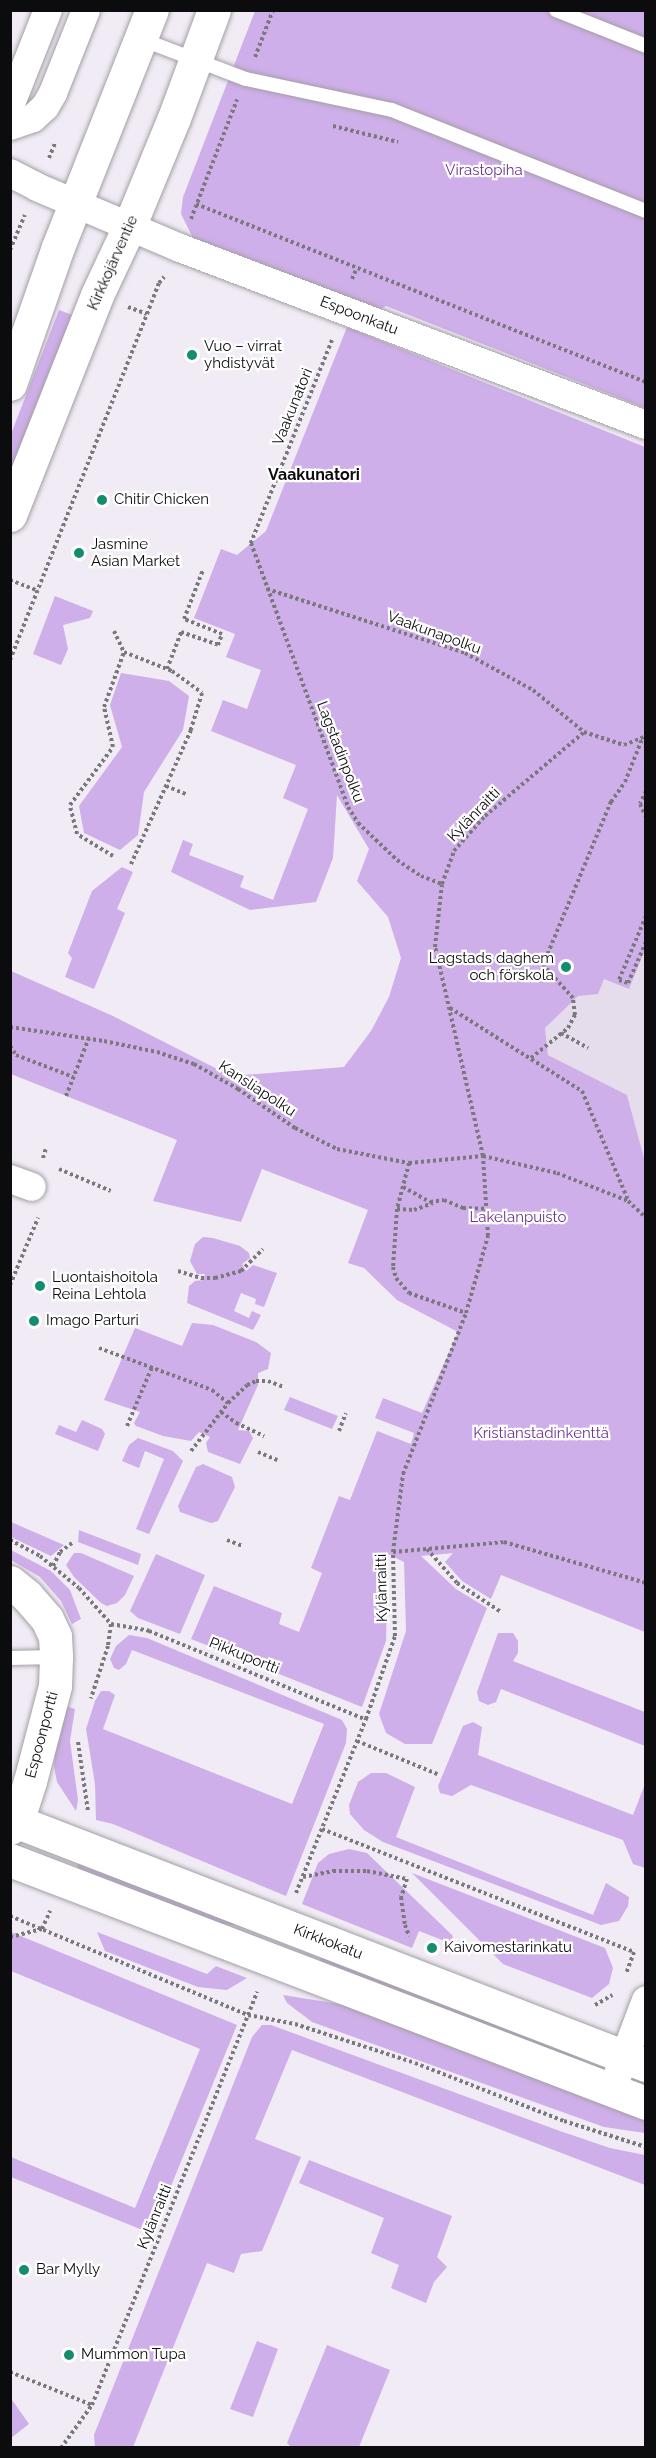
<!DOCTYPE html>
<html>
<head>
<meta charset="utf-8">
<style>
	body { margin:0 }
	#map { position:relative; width:656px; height:2458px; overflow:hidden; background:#f0ebf4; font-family:Raleway,sans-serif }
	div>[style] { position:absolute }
	.built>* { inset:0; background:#e5ddeb }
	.green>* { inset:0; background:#cfafe9 }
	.path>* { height:4px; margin-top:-2px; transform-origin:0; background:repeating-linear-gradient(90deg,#7a777d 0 3px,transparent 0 6px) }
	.roads { filter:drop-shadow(0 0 2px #a39fa7) drop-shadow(0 0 2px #a39fa7) }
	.lane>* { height:14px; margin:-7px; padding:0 7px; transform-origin:7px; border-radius:7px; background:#fff }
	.street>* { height:28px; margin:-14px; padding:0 14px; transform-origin:14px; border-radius:14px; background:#fff }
	.secondary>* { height:33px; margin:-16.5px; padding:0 16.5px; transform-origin:16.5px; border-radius:16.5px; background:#fff }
	.dots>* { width:16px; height:16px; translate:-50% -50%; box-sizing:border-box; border:3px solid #fff; border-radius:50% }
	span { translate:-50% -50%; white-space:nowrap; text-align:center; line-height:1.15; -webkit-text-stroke:4.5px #fff; paint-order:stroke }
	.park-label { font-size:15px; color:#6c3690 }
	.street-label { font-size:15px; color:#0c0b0e }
	.poi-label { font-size:15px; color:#0c0b0e }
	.left { translate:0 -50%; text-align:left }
	.right { translate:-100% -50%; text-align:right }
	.neighbourhood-label { font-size:16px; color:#0c0b0e; font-weight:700 }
	.frame { position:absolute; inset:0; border:12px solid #0c0b0e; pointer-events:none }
</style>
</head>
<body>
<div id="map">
	<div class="built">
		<div style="clip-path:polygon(645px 764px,645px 1166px,627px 1095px,548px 1055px,545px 1028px,618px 770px)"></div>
	</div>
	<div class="green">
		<div style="clip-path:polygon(255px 11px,645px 11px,645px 408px,386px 306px,372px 314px,203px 248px,193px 238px,181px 214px,183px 197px)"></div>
		<div style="clip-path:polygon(59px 310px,75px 316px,11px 483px,11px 434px)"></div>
		<div style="clip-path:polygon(347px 327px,645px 447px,646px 764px,643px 765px,646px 767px,645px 950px,629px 989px,604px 979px,598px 994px,578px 996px,545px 1028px,548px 1055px,627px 1095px,645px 1162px,645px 1632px,501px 1575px,491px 1599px,462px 1581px,445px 1562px,453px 1553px,421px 1556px,456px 1589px,487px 1608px,432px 1744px,405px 1744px,386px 1733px,379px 1714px,406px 1631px,404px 1562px,388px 1554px,386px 1641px,362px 1707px,191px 1639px,214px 1586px,282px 1613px,279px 1624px,299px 1632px,322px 1573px,311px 1568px,339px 1496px,350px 1500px,377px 1431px,411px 1444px,414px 1433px,375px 1418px,383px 1398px,422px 1413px,458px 1332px,397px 1300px,364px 1268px,348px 1263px,368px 1210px,262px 1169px,241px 1222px,153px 1201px,177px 1140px,11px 1074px,11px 971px,113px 1016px,231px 1076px,344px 1067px,371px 1031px,389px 997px,401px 958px,388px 917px,357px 881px,369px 849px,337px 795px,333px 858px,316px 902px,250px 910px,171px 872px,183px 840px,193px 844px,189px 855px,244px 876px,240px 887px,273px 900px,308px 809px,283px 798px,296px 765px,211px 731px,223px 700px,247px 709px,261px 670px,226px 657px,235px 634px,194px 618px,221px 549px,237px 555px,266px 531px)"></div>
		<div style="clip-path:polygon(55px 596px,93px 611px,90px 618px,63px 625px,68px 649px,61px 665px,33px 654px)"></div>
		<div style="clip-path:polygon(121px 673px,169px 681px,189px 696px,183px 730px,144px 792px,138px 835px,120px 850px,84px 833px,79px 806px,122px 747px,110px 705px)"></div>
		<div style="clip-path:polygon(122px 867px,133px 872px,117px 909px,125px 913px,94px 989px,65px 977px,72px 958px,68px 953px,92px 891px)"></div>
		<div style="clip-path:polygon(203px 1237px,213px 1238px,240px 1246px,249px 1253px,250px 1258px,242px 1264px,246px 1271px,253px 1265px,277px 1273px,264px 1307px,255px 1304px,256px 1299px,241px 1293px,234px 1311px,249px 1318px,252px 1311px,261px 1315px,253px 1330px,187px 1303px,189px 1286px,195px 1281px,203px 1280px,205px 1274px,197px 1274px,190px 1261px,195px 1244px)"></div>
		<div style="clip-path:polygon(192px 1323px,213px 1325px,256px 1342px,271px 1353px,268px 1369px,258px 1373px,258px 1385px,238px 1430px,249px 1431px,253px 1438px,240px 1464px,208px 1452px,206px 1443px,210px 1437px,199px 1432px,191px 1441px,163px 1436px,136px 1426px,134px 1423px,140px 1412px,104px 1400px,135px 1328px,182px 1346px)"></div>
		<div style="clip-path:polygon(290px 1397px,338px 1416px,332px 1429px,284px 1410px)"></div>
		<div style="clip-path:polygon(82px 1420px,102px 1429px,105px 1434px,98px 1451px,55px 1434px,59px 1425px,76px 1432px)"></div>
		<div style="clip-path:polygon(138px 1438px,173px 1451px,183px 1461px,149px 1534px,136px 1529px,164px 1459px,145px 1451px,139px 1468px,122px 1461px,129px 1445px)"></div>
		<div style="clip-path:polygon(203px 1464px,232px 1477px,235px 1487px,218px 1521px,211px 1523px,180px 1512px,178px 1506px,196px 1467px)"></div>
		<div style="clip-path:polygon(10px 1522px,11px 1522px,64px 1545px,51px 1556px,11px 1537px)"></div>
		<div style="clip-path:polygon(79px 1530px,141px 1554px,138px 1565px,78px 1542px)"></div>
		<div style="clip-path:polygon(11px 1550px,51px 1571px,70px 1590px,81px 1619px,72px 1624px,61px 1601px,40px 1577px,11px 1560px)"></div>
		<div style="clip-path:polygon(74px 1553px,81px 1553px,134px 1576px,125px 1595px,117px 1603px,107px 1606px,101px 1603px,74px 1577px,66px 1565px)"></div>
		<div style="clip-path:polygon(156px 1554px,205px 1575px,180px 1634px,138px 1618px,130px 1611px)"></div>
		<div style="clip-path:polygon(498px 1633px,513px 1633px,518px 1641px,518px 1653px,513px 1661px,645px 1712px,645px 1746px,501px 1689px,496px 1702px,488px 1705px,479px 1701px,477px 1692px)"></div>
		<div style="clip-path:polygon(129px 1635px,147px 1638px,342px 1720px,347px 1729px,346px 1743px,286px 1896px,113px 1824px,96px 1820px,95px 1784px,86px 1729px,95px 1701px,101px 1691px,109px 1691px,115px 1695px,103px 1729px,292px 1804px,324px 1724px,132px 1650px,126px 1664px,119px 1670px,114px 1668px,110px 1659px,116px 1646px)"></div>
		<div style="clip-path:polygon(65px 1706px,75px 1709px,70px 1741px,78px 1800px,76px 1811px,57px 1782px,54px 1766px,55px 1750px)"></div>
		<div style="clip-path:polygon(473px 1722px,482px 1727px,478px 1755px,633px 1815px,645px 1784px,645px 1868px,633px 1864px,623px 1840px,471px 1785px,452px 1796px,440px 1793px,438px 1786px,463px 1726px)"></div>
		<div style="clip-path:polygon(371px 1773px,386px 1773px,415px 1787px,396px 1837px,593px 1915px,606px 1883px,629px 1897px,628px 1906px,619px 1921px,601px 1925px,383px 1842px,364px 1830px,350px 1814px,349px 1805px,358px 1782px)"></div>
		<div style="clip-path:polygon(349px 1849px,367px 1853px,453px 1936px,450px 1943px,419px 1931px,412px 1948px,302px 1904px,318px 1863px,329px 1854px)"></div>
		<div style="clip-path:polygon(84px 1856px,234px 1919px,233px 1925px,222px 1924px,78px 1870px,77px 1863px)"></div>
		<div style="clip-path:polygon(412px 1873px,605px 1948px,613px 1968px,609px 1984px,592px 1998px,503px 1964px)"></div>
		<div style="clip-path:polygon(11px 1932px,237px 2025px,153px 2230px,140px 2229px,11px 2177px,11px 2157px,135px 2208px,200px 2049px,11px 1971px)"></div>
		<div style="clip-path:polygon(97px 1932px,207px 1974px,216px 1966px,247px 1978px,227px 1990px,198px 1987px,105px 1951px)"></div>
		<div style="clip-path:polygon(323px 1955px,573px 2050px,574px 2057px,568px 2059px,318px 1963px)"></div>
		<div style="clip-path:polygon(283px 1995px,377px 2010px,645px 2112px,645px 2133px,604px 2127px,312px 2022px,287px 2003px)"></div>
		<div style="clip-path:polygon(262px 2025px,271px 2025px,560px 2131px,610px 2148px,645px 2155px,645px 2185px,292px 2050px,255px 2139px,301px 2157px,262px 2251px,241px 2254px,234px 2273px,207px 2263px,133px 2447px,95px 2447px,94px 2435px,252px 2037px)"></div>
		<div style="clip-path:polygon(309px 2160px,452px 2216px,437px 2257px,447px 2267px,434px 2282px,426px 2303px,391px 2288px,399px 2265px,371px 2253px,384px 2218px,299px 2183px)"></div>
		<div style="clip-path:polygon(257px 2341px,278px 2349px,253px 2417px,230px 2409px)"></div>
		<div style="clip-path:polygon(327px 2345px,390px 2370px,359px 2447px,291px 2447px,287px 2443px)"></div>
		<div style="clip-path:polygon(10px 2397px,29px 2424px,11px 2438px,10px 2438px)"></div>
	</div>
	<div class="path">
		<div style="left:255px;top:57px;width:50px;rotate:-69deg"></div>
		<div style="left:333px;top:126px;width:67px;rotate:13.8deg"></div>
		<div style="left:49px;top:158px;width:16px;rotate:-68deg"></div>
		<div style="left:196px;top:204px;width:484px;rotate:21.6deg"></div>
		<div style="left:191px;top:219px;width:128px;rotate:-68.9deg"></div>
		<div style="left:10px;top:250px;width:38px;rotate:-67deg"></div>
		<div style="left:352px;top:279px;width:12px;rotate:-66deg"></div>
		<div style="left:128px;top:307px;width:20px;rotate:20deg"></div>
		<div style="left:332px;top:340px;width:219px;rotate:111.8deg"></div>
		<div style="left:251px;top:543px;width:281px;rotate:69.8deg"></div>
		<div style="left:348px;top:807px;width:19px;rotate:58deg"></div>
		<div style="left:358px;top:823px;width:54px;rotate:43.5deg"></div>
		<div style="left:397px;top:860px;width:29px;rotate:34deg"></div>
		<div style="left:421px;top:876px;width:22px;rotate:21deg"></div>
		<div style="left:10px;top:580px;width:30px;rotate:21deg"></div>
		<div style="left:267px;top:589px;width:208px;rotate:17.9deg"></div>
		<div style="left:465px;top:653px;width:77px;rotate:28.6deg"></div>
		<div style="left:533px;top:690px;width:66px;rotate:39.5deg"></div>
		<div style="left:584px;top:732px;width:42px;rotate:18deg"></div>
		<div style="left:624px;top:745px;width:24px;rotate:-22deg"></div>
		<div style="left:114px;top:631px;width:23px;rotate:65deg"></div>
		<div style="left:124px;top:652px;width:52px;rotate:21.6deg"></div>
		<div style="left:172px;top:671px;width:37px;rotate:36deg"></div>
		<div style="left:202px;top:693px;width:39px;rotate:107deg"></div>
		<div style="left:191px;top:730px;width:147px;rotate:114.1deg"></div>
		<div style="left:10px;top:660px;width:372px;rotate:-68.4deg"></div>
		<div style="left:147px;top:314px;width:33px;rotate:-69deg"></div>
		<div style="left:159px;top:283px;width:8px;rotate:-50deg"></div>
		<div style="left:167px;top:669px;width:40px;rotate:-69deg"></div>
		<div style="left:181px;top:632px;width:39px;rotate:19deg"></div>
		<div style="left:218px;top:645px;width:12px;rotate:-70deg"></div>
		<div style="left:222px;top:634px;width:41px;rotate:-158.5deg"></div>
		<div style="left:184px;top:619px;width:53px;rotate:-68.8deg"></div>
		<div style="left:166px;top:786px;width:22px;rotate:22deg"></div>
		<div style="left:646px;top:791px;width:14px;rotate:115deg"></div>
		<div style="left:640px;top:804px;width:14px;rotate:65deg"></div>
		<div style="left:113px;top:856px;width:42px;rotate:-148.6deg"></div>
		<div style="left:77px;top:834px;width:30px;rotate:-104deg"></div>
		<div style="left:70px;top:805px;width:72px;rotate:-53.4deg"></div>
		<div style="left:113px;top:747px;width:41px;rotate:-102.7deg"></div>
		<div style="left:104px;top:707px;width:59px;rotate:-70deg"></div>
		<div style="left:646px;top:889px;width:6px;rotate:90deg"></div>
		<div style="left:646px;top:916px;width:69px;rotate:112.9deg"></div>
		<div style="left:619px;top:980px;width:9px;rotate:18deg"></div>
		<div style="left:628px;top:983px;width:45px;rotate:-66.3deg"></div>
		<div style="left:450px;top:1008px;width:156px;rotate:32.2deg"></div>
		<div style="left:582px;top:1091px;width:118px;rotate:67.1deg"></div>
		<div style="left:10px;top:1027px;width:95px;rotate:8.5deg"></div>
		<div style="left:104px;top:1041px;width:54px;rotate:11.7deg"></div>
		<div style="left:157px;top:1052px;width:39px;rotate:18deg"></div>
		<div style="left:194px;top:1064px;width:51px;rotate:29.6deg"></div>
		<div style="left:238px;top:1089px;width:69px;rotate:34.4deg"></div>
		<div style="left:295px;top:1128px;width:47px;rotate:26.6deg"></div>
		<div style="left:337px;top:1149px;width:73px;rotate:11deg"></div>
		<div style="left:409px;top:1163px;width:74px;rotate:-5.4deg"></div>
		<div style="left:483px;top:1156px;width:76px;rotate:12.9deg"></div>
		<div style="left:557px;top:1173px;width:76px;rotate:21.5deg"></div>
		<div style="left:628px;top:1201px;width:25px;rotate:43deg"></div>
		<div style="left:561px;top:1033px;width:31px;rotate:29deg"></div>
		<div style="left:10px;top:1046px;width:11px;rotate:56deg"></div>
		<div style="left:16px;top:1055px;width:61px;rotate:21.1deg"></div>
		<div style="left:531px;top:1058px;width:48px;rotate:-39deg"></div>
		<div style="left:568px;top:1028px;width:15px;rotate:-62deg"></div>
		<div style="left:575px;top:1015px;width:17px;rotate:-97deg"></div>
		<div style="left:573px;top:998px;width:45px;rotate:-132.3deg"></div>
		<div style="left:543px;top:965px;width:177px;rotate:-67.4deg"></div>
		<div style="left:611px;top:802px;width:24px;rotate:-55deg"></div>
		<div style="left:625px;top:782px;width:46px;rotate:-68.4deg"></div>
		<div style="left:66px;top:1096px;width:62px;rotate:-68.4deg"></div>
		<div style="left:43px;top:1158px;width:10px;rotate:-73deg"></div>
		<div style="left:409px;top:1163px;width:48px;rotate:104.6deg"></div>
		<div style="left:397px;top:1209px;width:58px;rotate:93.9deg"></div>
		<div style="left:393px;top:1267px;width:11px;rotate:75deg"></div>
		<div style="left:396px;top:1278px;width:20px;rotate:49deg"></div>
		<div style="left:409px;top:1293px;width:60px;rotate:19.3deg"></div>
		<div style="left:59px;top:1169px;width:56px;rotate:22.9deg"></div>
		<div style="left:403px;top:1187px;width:31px;rotate:29deg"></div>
		<div style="left:430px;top:1202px;width:14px;rotate:-8deg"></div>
		<div style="left:444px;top:1200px;width:21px;rotate:23deg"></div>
		<div style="left:463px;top:1208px;width:23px;rotate:2deg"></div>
		<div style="left:397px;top:1209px;width:17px;rotate:3deg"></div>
		<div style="left:414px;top:1210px;width:20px;rotate:-20deg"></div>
		<div style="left:178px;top:1271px;width:24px;rotate:17deg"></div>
		<div style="left:201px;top:1278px;width:14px"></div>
		<div style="left:215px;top:1278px;width:27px;rotate:-15deg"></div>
		<div style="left:241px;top:1271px;width:31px;rotate:-45deg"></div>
		<div style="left:10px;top:1285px;width:73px;rotate:-67.3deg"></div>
		<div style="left:99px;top:1348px;width:121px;rotate:20.4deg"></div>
		<div style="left:212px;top:1390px;width:21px;rotate:39deg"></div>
		<div style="left:221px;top:1412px;width:19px;rotate:36deg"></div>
		<div style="left:236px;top:1423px;width:31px;rotate:25deg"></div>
		<div style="left:127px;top:1426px;width:64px;rotate:-67deg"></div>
		<div style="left:339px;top:1431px;width:19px;rotate:-69deg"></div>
		<div style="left:191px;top:1451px;width:61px;rotate:-52.4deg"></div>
		<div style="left:228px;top:1403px;width:26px;rotate:-43deg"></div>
		<div style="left:247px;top:1385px;width:10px;rotate:-24deg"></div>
		<div style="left:256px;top:1381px;width:12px"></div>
		<div style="left:268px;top:1381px;width:17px;rotate:21deg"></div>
		<div style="left:258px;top:1452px;width:21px;rotate:23deg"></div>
		<div style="left:10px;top:1540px;width:34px;rotate:28deg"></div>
		<div style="left:40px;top:1556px;width:50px;rotate:39.4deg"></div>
		<div style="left:79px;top:1588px;width:48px;rotate:48.4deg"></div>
		<div style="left:111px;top:1624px;width:22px;rotate:98deg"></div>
		<div style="left:108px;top:1646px;width:55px;rotate:108.1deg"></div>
		<div style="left:227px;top:1540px;width:17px;rotate:21deg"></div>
		<div style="left:427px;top:1549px;width:45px;rotate:48.6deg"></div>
		<div style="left:457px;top:1583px;width:53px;rotate:33.4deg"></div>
		<div style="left:393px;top:1552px;width:111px;rotate:-5.1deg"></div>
		<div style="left:504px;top:1542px;width:148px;rotate:16.1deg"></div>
		<div style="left:53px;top:1566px;width:16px;rotate:-63deg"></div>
		<div style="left:60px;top:1552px;width:15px;rotate:-37deg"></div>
		<div style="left:111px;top:1624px;width:39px;rotate:10deg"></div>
		<div style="left:149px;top:1631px;width:233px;rotate:22.2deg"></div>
		<div style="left:357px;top:1741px;width:87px;rotate:22.4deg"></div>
		<div style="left:78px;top:1742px;width:70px;rotate:81.8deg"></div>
		<div style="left:322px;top:1829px;width:335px;rotate:21.5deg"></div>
		<div style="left:634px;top:1952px;width:23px;rotate:110deg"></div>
		<div style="left:303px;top:1877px;width:31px;rotate:-11deg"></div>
		<div style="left:333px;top:1871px;width:34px"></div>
		<div style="left:367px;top:1871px;width:41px;rotate:11.3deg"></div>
		<div style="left:407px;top:1879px;width:19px;rotate:108deg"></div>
		<div style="left:401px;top:1897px;width:28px;rotate:82deg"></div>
		<div style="left:405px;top:1925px;width:12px;rotate:70deg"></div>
		<div style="left:296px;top:1893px;width:188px;rotate:-68.1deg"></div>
		<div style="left:366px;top:1719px;width:88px;rotate:-70.7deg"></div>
		<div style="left:395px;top:1636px;width:84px;rotate:-91.4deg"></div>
		<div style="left:393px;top:1552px;width:79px;rotate:-82.7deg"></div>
		<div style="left:403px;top:1474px;width:173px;rotate:-68.6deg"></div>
		<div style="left:466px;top:1313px;width:80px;rotate:-74.1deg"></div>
		<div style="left:488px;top:1236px;width:80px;rotate:-93.6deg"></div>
		<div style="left:483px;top:1156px;width:214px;rotate:-102.9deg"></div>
		<div style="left:435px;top:947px;width:63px;rotate:-83.7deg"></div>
		<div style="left:442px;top:884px;width:35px;rotate:-70deg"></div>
		<div style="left:454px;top:851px;width:47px;rotate:-48.5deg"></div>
		<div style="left:485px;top:816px;width:130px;rotate:-40.3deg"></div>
		<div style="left:10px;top:1916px;width:258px;rotate:22.6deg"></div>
		<div style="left:248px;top:2015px;width:48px;rotate:10.8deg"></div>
		<div style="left:295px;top:2024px;width:126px;rotate:18deg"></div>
		<div style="left:415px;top:2063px;width:160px;rotate:21.3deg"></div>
		<div style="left:564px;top:2121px;width:86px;rotate:17.6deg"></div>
		<div style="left:10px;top:1937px;width:33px;rotate:-14deg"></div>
		<div style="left:42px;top:1929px;width:20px;rotate:-66deg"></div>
		<div style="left:595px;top:2005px;width:20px;rotate:-30deg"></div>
		<div style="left:10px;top:2372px;width:88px;rotate:21.9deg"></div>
		<div style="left:61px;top:2448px;width:53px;rotate:-54.2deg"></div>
		<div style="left:92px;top:2405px;width:445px;rotate:-68.2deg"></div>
	</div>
	<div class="roads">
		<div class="lane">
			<div style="left:556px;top:10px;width:97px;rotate:21.8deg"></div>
			<div style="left:141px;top:39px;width:112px;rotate:20.9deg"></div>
			<div style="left:246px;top:79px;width:149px;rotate:12deg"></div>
			<div style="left:392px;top:110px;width:273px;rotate:21.7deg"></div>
			<div style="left:10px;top:1658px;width:46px;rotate:-1.2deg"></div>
		</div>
		<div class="street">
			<div style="left:10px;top:106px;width:103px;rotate:-68.4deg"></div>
			<div style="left:10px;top:126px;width:24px;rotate:-19deg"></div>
			<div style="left:33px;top:118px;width:16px;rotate:-43deg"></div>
			<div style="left:45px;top:107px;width:16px;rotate:-60deg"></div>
			<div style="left:53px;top:93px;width:89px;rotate:-68.3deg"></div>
			<div style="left:10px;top:173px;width:30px;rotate:27deg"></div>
			<div style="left:37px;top:187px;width:155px;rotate:23.1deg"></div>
			<div style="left:180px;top:248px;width:498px;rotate:20.8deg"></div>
			<div style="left:10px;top:1179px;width:23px;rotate:20deg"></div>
			<div style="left:612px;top:2090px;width:96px;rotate:-69.3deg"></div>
		</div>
		<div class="secondary">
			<div style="left:10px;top:384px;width:145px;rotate:-70.7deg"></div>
			<div style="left:58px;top:247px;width:255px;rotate:-68.4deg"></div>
			<div style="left:10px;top:515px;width:237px;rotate:-68.4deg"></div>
			<div style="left:97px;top:295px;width:75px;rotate:-64.8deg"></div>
			<div style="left:129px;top:227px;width:118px;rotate:-67.6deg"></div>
			<div style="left:174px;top:118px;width:115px;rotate:-69.7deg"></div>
			<div style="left:10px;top:1582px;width:22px;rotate:39deg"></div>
			<div style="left:27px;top:1596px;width:30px;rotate:49deg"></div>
			<div style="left:47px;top:1619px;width:19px;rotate:65deg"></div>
			<div style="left:55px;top:1636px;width:21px;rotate:87deg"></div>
			<div style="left:56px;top:1657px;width:29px;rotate:92deg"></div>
			<div style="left:55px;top:1686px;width:98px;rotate:104.7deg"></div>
			<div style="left:30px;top:1781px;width:43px;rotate:107.6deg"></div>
			<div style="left:17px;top:1822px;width:9px;rotate:139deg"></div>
			<div style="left:10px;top:1819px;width:682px;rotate:21.15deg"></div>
			<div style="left:10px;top:1860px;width:681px;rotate:20.91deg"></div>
		</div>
	</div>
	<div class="dots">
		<div style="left:192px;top:355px;background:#148c6f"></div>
		<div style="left:102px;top:500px;background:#148c6f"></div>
		<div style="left:79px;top:553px;background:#148c6f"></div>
		<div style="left:566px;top:967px;background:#148c6f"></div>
		<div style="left:40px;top:1286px;background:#148c6f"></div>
		<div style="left:34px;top:1321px;background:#148c6f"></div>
		<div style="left:432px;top:1948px;background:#148c6f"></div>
		<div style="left:24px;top:2270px;background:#148c6f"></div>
		<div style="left:69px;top:2355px;background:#148c6f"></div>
	</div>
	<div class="park-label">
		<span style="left:484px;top:171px">Virastopiha</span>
		<span style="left:518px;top:1218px">Lakelanpuisto</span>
		<span style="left:541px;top:1434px">Kristianstadinkenttä</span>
	</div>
	<div class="street-label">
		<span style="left:113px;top:263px;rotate:-66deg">Kirkkojärventie</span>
		<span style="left:359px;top:316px;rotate:21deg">Espoonkatu</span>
		<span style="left:293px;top:407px;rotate:-68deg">Vaakunatori</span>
		<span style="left:434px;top:633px;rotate:20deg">Vaakunapolku</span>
		<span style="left:340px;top:752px;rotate:69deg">Lagstadinpolku</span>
		<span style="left:474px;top:815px;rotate:-46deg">Kylänraitti</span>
		<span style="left:257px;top:1089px;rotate:33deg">Kansliapolku</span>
		<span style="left:382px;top:1588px;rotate:-91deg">Kylänraitti</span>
		<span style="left:244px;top:1656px;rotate:22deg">Pikkuportti</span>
		<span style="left:42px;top:1735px;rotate:-75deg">Espoonportti</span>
		<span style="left:328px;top:1942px;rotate:21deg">Kirkkokatu</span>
		<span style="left:155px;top:2217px;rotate:-68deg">Kylänraitti</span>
	</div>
	<div class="poi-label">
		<span class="left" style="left:204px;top:355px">Vuo – virrat<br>yhdistyvät</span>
		<span class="left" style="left:114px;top:500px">Chitir Chicken</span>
		<span class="left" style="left:91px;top:553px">Jasmine<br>Asian Market</span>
		<span class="right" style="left:554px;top:967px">Lagstads daghem<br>och förskola</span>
		<span class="left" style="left:52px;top:1286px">Luontaishoitola<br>Reina Lehtola</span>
		<span class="left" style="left:46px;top:1321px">Imago Parturi</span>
		<span class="left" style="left:444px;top:1948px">Kaivomestarinkatu</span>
		<span class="left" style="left:36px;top:2270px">Bar Mylly</span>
		<span class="left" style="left:81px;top:2355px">Mummon Tupa</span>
	</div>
	<div class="neighbourhood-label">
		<span style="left:314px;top:475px">Vaakunatori</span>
	</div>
	<div class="frame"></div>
</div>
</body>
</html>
